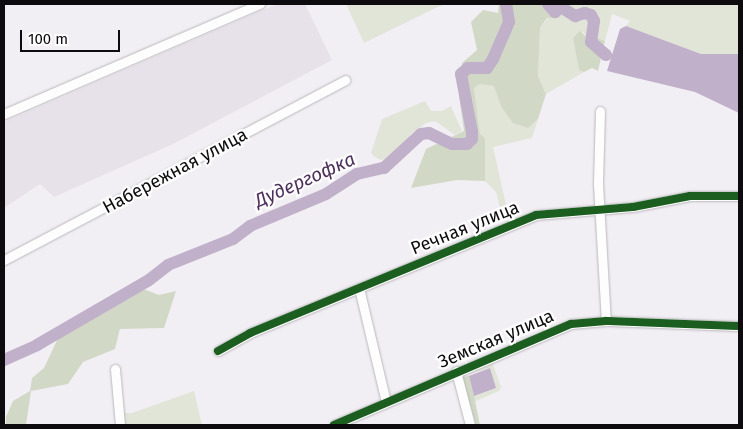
<!DOCTYPE html>
<html>
<head>
<meta charset="utf-8">
<style>
	body { margin:0 }
	#map { position:relative; width:743px; height:429px; overflow:hidden; background:#f2eff4; font-family:"Fira Sans",sans-serif }
	div>[style] { position:absolute }
	.built>* { inset:0; background:#e7e1ea }
	.green>* { inset:0; background:#e0e5d8 }
	.forest>* { inset:0; background:#d1d8c6 }
	.water>* { inset:0; background:#c0b0c9 }
	.river>* { height:12px; margin:-6px; padding:0 6px; transform-origin:6px; border-radius:6px; background:#c0b0c9 }
	.roads { filter:drop-shadow(0 0 1px #b9b7bb) drop-shadow(0 0 1px #b9b7bb) }
	.minor>* { height:9px; margin:-4.5px; padding:0 4.5px; transform-origin:4.5px; border-radius:4.5px; background:#fdfdfd }
	.cycleway>* { height:8px; margin:-4px; padding:0 4px; transform-origin:4px; border-radius:4px; background:#1b5e20 }
	span { translate:-50% -50%; white-space:nowrap; text-align:center; line-height:1.15; -webkit-text-stroke:4.5px #fefdfe; paint-order:stroke }
	.street-label { font-size:18px; color:#0d0b0d }
	.water-label { font-size:19px; color:#4e305d; font-style:italic }
	.frame { position:absolute; inset:0; border:5px solid #0d0b0d; pointer-events:none }
	.scale { position:absolute; left:20px; top:30px; width:100px; height:22px; box-sizing:border-box; border:2px solid #0d0b0d; border-top:0; padding-left:6px; font-size:15px; line-height:18px; white-space:nowrap; color:#0d0b0d; -webkit-text-stroke:4px #fefdfe; paint-order:stroke }
</style>
</head>
<body>
<div id="map">
	<div class="built">
		<div style="clip-path:polygon(277px 4px,305px 4px,332px 60px,173px 144px,54px 197px,40px 184px,4px 208px,4px 122px)"></div>
	</div>
	<div class="green">
		<div style="clip-path:polygon(346px 4px,444px 4px,364px 43px)"></div>
		<div style="clip-path:polygon(561px 4px,739px 4px,739px 54px,701px 54px,626px 26px,630px 21px,612px 14px,605px 41px,598px 38px,590px 40px,583px 32px,573px 38px,579px 70px,584px 72px,546px 94px,538px 76px,540px 28px,548px 18px,554px 18px)"></div>
		<div style="clip-path:polygon(480px 84px,496px 86px,528px 128px,538px 119px,532px 138px,493px 147px,509px 218px,503px 220px,496px 192px,485px 181px,485px 138px,480px 134px,474px 88px)"></div>
		<div style="clip-path:polygon(425px 101px,431px 111px,442px 111px,451px 106px,462px 131px,455px 135px,435px 121px,426px 123px,411px 134px,397px 155px,381px 160px,375px 157px,371px 153px,382px 119px)"></div>
		<div style="clip-path:polygon(489px 364px,493px 364px,501px 387px,499px 391px,474px 402px,474px 396px,496px 388px,490px 368px,465px 375px)"></div>
		<div style="clip-path:polygon(194px 391px,202px 425px,123px 425px,122px 413px,132px 413px)"></div>
	</div>
	<div class="forest">
		<div style="clip-path:polygon(499px 4px,561px 4px,554px 18px,547px 18px,540px 28px,538px 76px,546px 94px,538px 119px,528px 128px,513px 123px,502px 108px,494px 86px,480px 84px,474px 88px,480px 134px,485px 138px,485px 181px,457px 180px,411px 188px,426px 149px,464px 131px,459px 96px,462px 63px,477px 50px,471px 22px,483px 10px,498px 13px)"></div>
		<div style="clip-path:polygon(580px 31px,590px 40px,598px 38px,605px 41px,598px 71px,592px 68px,584px 72px,579px 70px,573px 38px)"></div>
		<div style="clip-path:polygon(141px 288px,159px 295px,176px 291px,164px 328px,120px 329px,115px 349px,83px 362px,68px 384px,31px 391px,26px 425px,6px 425px,6px 417px,13px 401px,30px 391px,32px 378px,44px 368px,60px 334px)"></div>
		<div style="clip-path:polygon(469px 376px,474px 396px,480px 425px,476px 425px,462px 377px)"></div>
	</div>
	<div class="water">
		<div style="clip-path:polygon(626px 26px,701px 54px,739px 54px,739px 113px,695px 92px,607px 71px,620px 29px)"></div>
		<div style="clip-path:polygon(490px 368px,496px 388px,474px 396px,469px 376px)"></div>
	</div>
	<div class="river">
		<div style="left:548px;top:4px;width:11px;rotate:49deg"></div>
		<div style="left:555px;top:12px;width:8px;rotate:-40deg"></div>
		<div style="left:561px;top:7px;width:17px;rotate:33deg"></div>
		<div style="left:575px;top:16px;width:10px;rotate:-17deg"></div>
		<div style="left:585px;top:13px;width:6px;rotate:18deg"></div>
		<div style="left:591px;top:15px;width:7px;rotate:63deg"></div>
		<div style="left:594px;top:21px;width:21px;rotate:98deg"></div>
		<div style="left:591px;top:42px;width:20px;rotate:41deg"></div>
		<div style="left:4px;top:360px;width:36px;rotate:-24deg"></div>
		<div style="left:37px;top:345px;width:129px;rotate:-30.1deg"></div>
		<div style="left:149px;top:280px;width:24px;rotate:-38deg"></div>
		<div style="left:168px;top:265px;width:70px;rotate:-21.8deg"></div>
		<div style="left:233px;top:239px;width:21px;rotate:-37deg"></div>
		<div style="left:250px;top:226px;width:82px;rotate:-22.8deg"></div>
		<div style="left:326px;top:194px;width:37px;rotate:-33deg"></div>
		<div style="left:357px;top:174px;width:28px;rotate:-13deg"></div>
		<div style="left:384px;top:168px;width:50px;rotate:-42.6deg"></div>
		<div style="left:421px;top:134px;width:8px;rotate:-7deg"></div>
		<div style="left:429px;top:133px;width:25px;rotate:26deg"></div>
		<div style="left:452px;top:144px;width:15px"></div>
		<div style="left:467px;top:144px;width:7px;rotate:-45deg"></div>
		<div style="left:472px;top:139px;width:7px;rotate:-90deg"></div>
		<div style="left:472px;top:132px;width:59px;rotate:-100.7deg"></div>
		<div style="left:461px;top:74px;width:9px;rotate:-41deg"></div>
		<div style="left:468px;top:68px;width:19px"></div>
		<div style="left:487px;top:68px;width:11px;rotate:-56deg"></div>
		<div style="left:493px;top:59px;width:40px;rotate:-66.6deg"></div>
		<div style="left:509px;top:22px;width:18px;rotate:-99deg"></div>
	</div>
	<div class="roads">
		<div class="minor">
			<div style="left:600px;top:111px;width:73px;rotate:91.6deg"></div>
			<div style="left:598px;top:184px;width:137px;rotate:86.7deg"></div>
			<div style="left:4px;top:114px;width:279px;rotate:-23.3deg"></div>
			<div style="left:4px;top:260px;width:386px;rotate:-27.8deg"></div>
			<div style="left:359px;top:288px;width:117px;rotate:76.7deg"></div>
			<div style="left:218px;top:351px;width:37px;rotate:-29deg"></div>
			<div style="left:250px;top:333px;width:309px;rotate:-22.4deg"></div>
			<div style="left:536px;top:215px;width:97px;rotate:-4.7deg"></div>
			<div style="left:633px;top:207px;width:58px;rotate:-10.9deg"></div>
			<div style="left:690px;top:196px;width:49px"></div>
			<div style="left:115px;top:369px;width:56px;rotate:84.9deg"></div>
			<div style="left:456px;top:371px;width:56px;rotate:75.5deg"></div>
			<div style="left:334px;top:425px;width:258px;rotate:-23.1deg"></div>
			<div style="left:571px;top:324px;width:35px;rotate:-5deg"></div>
			<div style="left:606px;top:321px;width:133px;rotate:2.2deg"></div>
		</div>
	</div>
	<div class="cycleway">
		<div style="left:218px;top:351px;width:37px;rotate:-29deg"></div>
		<div style="left:250px;top:333px;width:309px;rotate:-22.4deg"></div>
		<div style="left:536px;top:215px;width:97px;rotate:-4.7deg"></div>
		<div style="left:633px;top:207px;width:58px;rotate:-10.9deg"></div>
		<div style="left:690px;top:196px;width:49px"></div>
		<div style="left:334px;top:425px;width:258px;rotate:-23.1deg"></div>
		<div style="left:571px;top:324px;width:35px;rotate:-5deg"></div>
		<div style="left:606px;top:321px;width:133px;rotate:2.2deg"></div>
	</div>
	<div class="street-label">
		<span style="left:175px;top:171px;rotate:-28deg">Набережная улица</span>
		<span style="left:465px;top:228px;rotate:-22deg">Речная улица</span>
		<span style="left:496px;top:339px;rotate:-23deg">Земская улица</span>
	</div>
	<div class="water-label">
		<span style="left:305px;top:180px;rotate:-24deg">Дудергофка</span>
	</div>
	<div class="frame"></div>
	<div class="scale">100 m</div>
</div>
</body>
</html>
